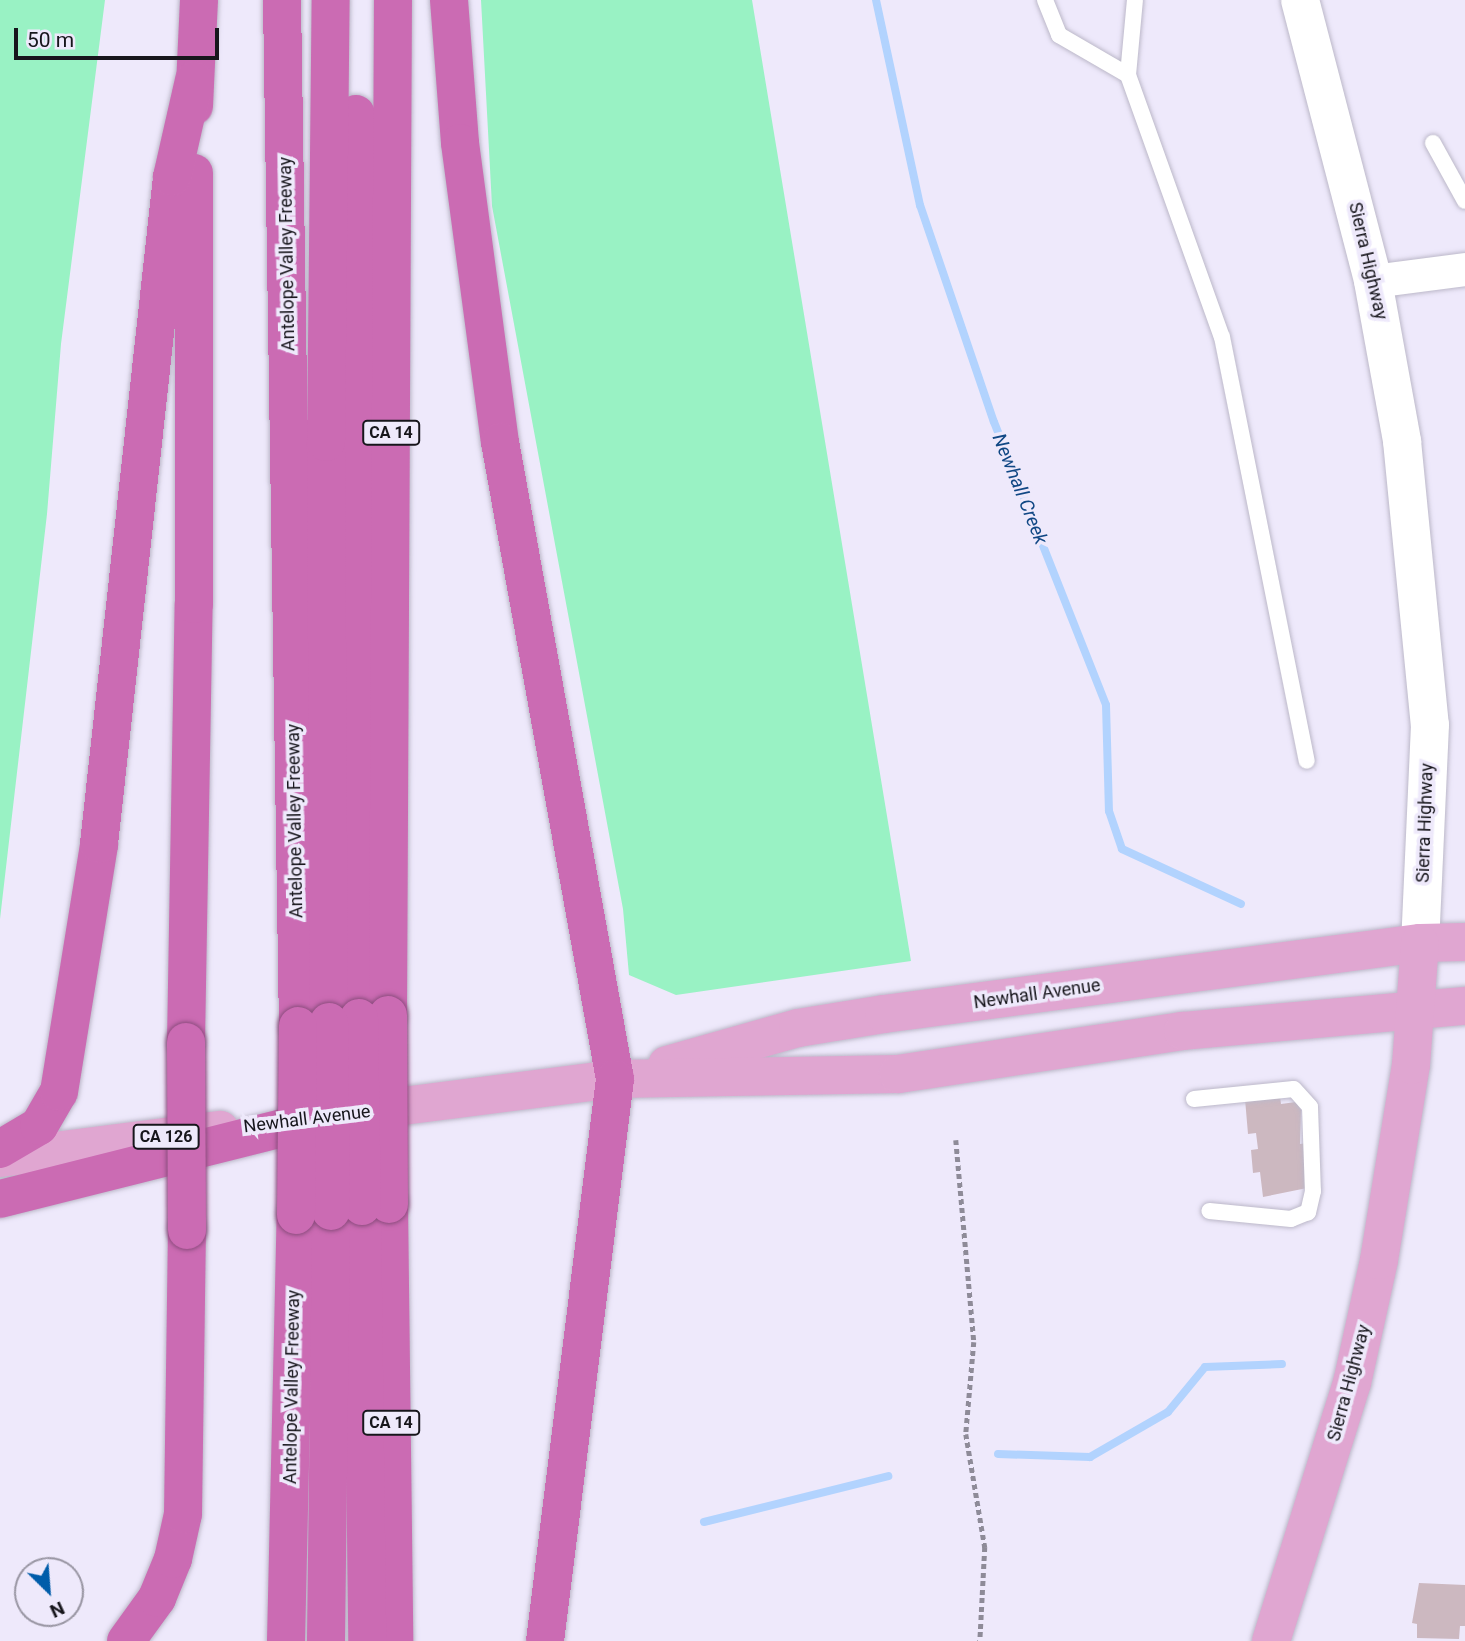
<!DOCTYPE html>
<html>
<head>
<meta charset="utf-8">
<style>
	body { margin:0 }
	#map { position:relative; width:1465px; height:1641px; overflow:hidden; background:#eee9fb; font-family:Roboto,sans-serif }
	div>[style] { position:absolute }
	.green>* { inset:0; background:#99f2c4 }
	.stream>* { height:8px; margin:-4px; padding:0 4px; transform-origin:4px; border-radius:4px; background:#b2d3fe }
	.building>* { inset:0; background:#ccb8c0 }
	.path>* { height:4.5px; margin-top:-2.25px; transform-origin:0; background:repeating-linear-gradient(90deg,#8e8b98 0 5px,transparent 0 8.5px) }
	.roads { filter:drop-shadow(0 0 2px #bcb8c9) drop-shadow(0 0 2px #bcb8c9) }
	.lane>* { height:16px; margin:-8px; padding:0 8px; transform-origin:8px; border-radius:8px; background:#fff }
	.street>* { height:33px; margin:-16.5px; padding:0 16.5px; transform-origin:16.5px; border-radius:16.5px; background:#fff }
	.secondary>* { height:38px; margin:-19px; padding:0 19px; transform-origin:19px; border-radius:19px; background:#fff }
	.primary>* { height:38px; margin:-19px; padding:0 19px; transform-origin:19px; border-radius:19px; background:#e0a6d1 }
	.highway>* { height:38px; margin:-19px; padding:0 19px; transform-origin:19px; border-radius:19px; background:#cb6bb3 }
	.bridges { filter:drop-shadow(0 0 2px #8c4d7e) drop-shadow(0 0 2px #8c4d7e) }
	.highway-bridge>* { height:38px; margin:-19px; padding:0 19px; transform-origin:19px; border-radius:19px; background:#cb6bb3 }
	span { translate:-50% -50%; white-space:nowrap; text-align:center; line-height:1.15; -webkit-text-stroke:7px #eee9fb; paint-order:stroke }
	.shield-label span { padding:2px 5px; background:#eee9fb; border:2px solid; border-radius:5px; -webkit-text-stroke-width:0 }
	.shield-label { font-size:16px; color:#17161c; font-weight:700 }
	.street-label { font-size:18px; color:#17161c }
	.water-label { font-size:19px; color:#104784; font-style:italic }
	.north { position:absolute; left:14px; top:1557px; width:70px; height:70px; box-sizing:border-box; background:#eee9fb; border:2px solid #9895a2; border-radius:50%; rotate:155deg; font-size:19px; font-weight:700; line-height:28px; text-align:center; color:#17161c }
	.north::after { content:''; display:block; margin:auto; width:24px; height:32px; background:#005daa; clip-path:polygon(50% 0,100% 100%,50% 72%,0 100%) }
	.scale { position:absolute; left:14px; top:28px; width:205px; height:32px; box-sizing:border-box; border:4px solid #17161c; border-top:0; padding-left:9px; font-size:21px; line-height:24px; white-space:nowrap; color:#17161c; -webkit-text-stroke:5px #eee9fb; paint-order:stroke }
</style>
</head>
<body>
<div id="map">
	<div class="green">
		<div style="clip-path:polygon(0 0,105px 0,61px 344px,47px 514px,0 919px)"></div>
		<div style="clip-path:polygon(481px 0,752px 0,911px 961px,676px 995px,629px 975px,623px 909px,492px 206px)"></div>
	</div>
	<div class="stream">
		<div style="left:876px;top:0;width:210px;rotate:77.9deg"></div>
		<div style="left:920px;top:205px;width:229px;rotate:71.2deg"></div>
		<div style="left:994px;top:422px;width:304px;rotate:68.4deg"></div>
		<div style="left:1106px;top:705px;width:106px;rotate:88.4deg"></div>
		<div style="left:1109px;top:811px;width:40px;rotate:71.1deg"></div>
		<div style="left:1122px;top:849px;width:131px;rotate:24.8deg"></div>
		<div style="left:998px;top:1454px;width:92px;rotate:1.9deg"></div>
		<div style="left:1090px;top:1457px;width:90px;rotate:-30deg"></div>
		<div style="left:1168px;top:1412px;width:58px;rotate:-50.6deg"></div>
		<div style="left:1205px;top:1367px;width:77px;rotate:-2.2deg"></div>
		<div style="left:704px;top:1522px;width:190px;rotate:-14deg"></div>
	</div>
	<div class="building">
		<div style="clip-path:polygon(1280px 1096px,1281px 1104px,1296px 1102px,1301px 1110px,1300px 1144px,1309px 1143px,1312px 1187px,1263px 1197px,1260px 1172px,1253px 1173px,1251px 1150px,1258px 1149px,1256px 1133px,1248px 1134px,1245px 1099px)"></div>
		<div style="clip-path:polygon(1419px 1583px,1465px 1585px,1465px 1626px,1460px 1626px,1459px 1639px,1417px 1638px,1417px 1624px,1412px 1623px)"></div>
	</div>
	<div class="path">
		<div style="left:956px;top:1140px;width:203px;rotate:84.9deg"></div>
		<div style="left:974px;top:1342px;width:92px;rotate:95deg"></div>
		<div style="left:966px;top:1434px;width:115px;rotate:80.5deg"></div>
		<div style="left:985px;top:1547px;width:94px;rotate:93deg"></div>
	</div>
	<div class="roads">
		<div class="lane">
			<div style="left:1045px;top:0;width:38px;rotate:68deg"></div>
			<div style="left:1059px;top:35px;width:80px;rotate:30.1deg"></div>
			<div style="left:1128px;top:75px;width:278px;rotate:70.3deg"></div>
			<div style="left:1222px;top:337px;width:432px;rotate:78.7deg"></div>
			<div style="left:1128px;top:75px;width:75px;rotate:-84.7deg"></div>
			<div style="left:1433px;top:143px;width:66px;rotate:61.1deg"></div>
			<div style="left:1194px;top:1099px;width:100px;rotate:-5.7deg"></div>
			<div style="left:1294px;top:1089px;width:24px;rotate:48deg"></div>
			<div style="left:1310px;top:1107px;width:84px;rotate:88deg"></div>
			<div style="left:1313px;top:1191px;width:22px;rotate:103deg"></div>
			<div style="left:1308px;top:1212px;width:18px;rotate:158deg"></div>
			<div style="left:1291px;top:1219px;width:82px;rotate:-174.4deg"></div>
		</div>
		<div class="street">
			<div style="left:1373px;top:281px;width:93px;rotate:-7.4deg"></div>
		</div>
		<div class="secondary">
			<div style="left:1300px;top:0;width:290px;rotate:75.4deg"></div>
			<div style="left:1373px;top:281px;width:163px;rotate:79.7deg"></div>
			<div style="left:1402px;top:441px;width:285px;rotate:84.4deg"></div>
			<div style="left:1430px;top:725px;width:218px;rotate:92.6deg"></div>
		</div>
		<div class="primary">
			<div style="left:667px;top:1065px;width:136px;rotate:-15.8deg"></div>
			<div style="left:798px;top:1028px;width:87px;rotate:-9.2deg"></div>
			<div style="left:884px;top:1014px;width:541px;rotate:-7.55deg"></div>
			<div style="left:1420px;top:943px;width:45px;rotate:-1.3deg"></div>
			<div style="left:356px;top:1112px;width:261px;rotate:-7.3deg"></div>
			<div style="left:615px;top:1079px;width:283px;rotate:-1deg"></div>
			<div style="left:898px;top:1074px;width:288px;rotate:-8.6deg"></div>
			<div style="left:1183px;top:1031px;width:283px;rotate:-5.1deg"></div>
			<div style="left:0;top:1158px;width:222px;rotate:-7.3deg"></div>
			<div style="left:1271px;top:1641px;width:270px;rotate:-72.6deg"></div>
			<div style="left:1352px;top:1383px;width:126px;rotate:-77.6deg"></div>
			<div style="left:1379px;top:1260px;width:198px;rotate:-80.7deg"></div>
			<div style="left:1411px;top:1065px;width:122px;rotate:-85.8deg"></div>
		</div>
		<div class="highway">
			<div style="left:282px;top:0;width:1026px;rotate:89.11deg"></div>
			<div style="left:449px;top:0;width:143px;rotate:85.6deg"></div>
			<div style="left:460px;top:143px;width:302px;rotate:82.4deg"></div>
			<div style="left:500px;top:442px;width:647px;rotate:79.77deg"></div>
			<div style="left:615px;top:1079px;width:566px;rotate:97.1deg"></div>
			<div style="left:194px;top:106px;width:106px;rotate:-87.3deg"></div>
			<div style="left:356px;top:114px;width:904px;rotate:89.81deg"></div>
			<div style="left:388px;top:1015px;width:1015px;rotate:-89.72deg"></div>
			<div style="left:329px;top:1022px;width:580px;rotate:-90.3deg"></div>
			<div style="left:326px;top:442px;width:442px;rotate:-89.4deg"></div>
			<div style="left:186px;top:1042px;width:438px;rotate:-89deg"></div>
			<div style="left:194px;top:604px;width:431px;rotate:-90deg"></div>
			<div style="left:0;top:1149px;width:45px;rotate:-30.5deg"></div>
			<div style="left:39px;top:1126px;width:39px;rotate:-60deg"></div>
			<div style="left:59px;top:1092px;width:251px;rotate:-80.8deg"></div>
			<div style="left:99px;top:844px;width:671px;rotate:-83.75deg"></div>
			<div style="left:172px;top:177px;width:99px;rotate:-77.2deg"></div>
			<div style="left:0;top:1199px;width:337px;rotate:-14.1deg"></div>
			<div style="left:389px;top:1204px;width:437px;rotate:89.3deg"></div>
			<div style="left:362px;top:1206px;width:435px;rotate:89.3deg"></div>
			<div style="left:126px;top:1641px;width:53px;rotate:-54.2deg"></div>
			<div style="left:157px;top:1598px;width:42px;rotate:-67.7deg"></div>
			<div style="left:173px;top:1559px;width:46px;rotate:-77.5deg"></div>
			<div style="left:183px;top:1514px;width:284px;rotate:-89.2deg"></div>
			<div style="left:286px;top:1641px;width:426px;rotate:-88.7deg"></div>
			<div style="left:326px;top:1641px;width:430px;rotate:-89.3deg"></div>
		</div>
	</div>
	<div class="bridges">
		<div class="highway-bridge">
			<div style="left:388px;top:1015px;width:189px;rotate:89.7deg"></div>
			<div style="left:359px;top:1018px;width:188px;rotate:89.1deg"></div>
			<div style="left:329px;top:1022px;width:189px;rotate:89.4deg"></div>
			<div style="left:186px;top:1042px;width:188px;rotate:89.7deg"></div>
			<div style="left:296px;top:1215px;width:189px;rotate:-89.4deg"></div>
		</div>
	</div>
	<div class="shield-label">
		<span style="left:391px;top:433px">CA 14</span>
		<span style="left:166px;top:1137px">CA 126</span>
		<span style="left:391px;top:1423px">CA 14</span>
	</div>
	<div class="street-label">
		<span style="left:287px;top:254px;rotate:-91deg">Antelope Valley Freeway</span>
		<span style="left:1368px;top:261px;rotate:77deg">Sierra Highway</span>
		<span style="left:295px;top:821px;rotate:-91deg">Antelope Valley Freeway</span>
		<span style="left:1425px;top:823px;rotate:-88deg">Sierra Highway</span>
		<span style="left:1037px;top:994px;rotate:-8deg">Newhall Avenue</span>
		<span style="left:307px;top:1119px;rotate:-7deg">Newhall Avenue</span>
		<span style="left:1349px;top:1383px;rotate:-75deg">Sierra Highway</span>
		<span style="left:292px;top:1387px;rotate:-89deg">Antelope Valley Freeway</span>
	</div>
	<div class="water-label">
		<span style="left:1020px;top:489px;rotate:68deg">Newhall Creek</span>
	</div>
	<div class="north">N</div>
	<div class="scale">50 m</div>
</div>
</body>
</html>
